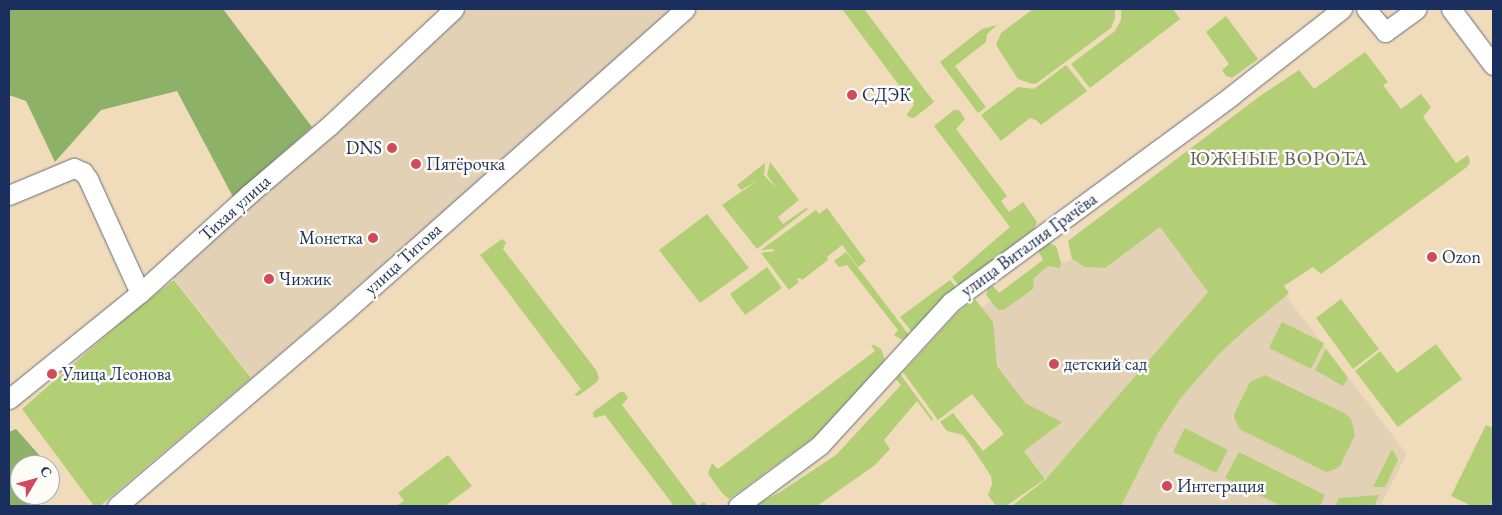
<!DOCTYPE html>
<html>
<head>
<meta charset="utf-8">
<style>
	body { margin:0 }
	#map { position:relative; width:1502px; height:515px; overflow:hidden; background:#f0dcba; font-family:"EB Garamond",serif }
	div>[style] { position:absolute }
	.built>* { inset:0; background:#e3d1b6 }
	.green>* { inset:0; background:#b2cf76 }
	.forest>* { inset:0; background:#8db267 }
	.roads { filter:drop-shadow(0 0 1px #666c7e) drop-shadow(0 0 1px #666c7e) }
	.minor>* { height:19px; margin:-9.5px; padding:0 9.5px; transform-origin:9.5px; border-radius:9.5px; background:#fff }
	.dots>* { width:14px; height:14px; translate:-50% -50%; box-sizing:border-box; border:2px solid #fdfcf7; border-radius:50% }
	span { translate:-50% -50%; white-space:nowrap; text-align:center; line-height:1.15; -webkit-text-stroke:5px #fdfcf7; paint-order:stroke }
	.poi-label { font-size:18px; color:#1b2f5e }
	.left { translate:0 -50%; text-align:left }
	.right { translate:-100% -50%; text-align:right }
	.street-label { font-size:18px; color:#1b2f5e }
	.quarter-label { font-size:20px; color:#655d66; letter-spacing:1px }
	.frame { position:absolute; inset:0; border:10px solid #1b2f5e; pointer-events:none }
	.north { position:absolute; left:10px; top:455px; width:50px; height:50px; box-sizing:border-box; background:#fdfcf7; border:1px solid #a3aaba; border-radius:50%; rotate:53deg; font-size:14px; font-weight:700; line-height:20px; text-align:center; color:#1b2f5e }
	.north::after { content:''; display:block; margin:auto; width:18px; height:22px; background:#d1495b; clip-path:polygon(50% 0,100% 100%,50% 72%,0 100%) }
</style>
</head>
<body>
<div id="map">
	<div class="built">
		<div style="clip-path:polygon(468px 9px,678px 9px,252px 378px,172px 276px)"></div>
		<div style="clip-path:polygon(1160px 227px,1208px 292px,1046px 479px,939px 339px,1052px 256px,1059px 264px,1072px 259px,1085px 267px,1105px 268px)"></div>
		<div style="clip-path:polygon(1286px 296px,1407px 454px,1380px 506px,1121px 506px,1158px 433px,1180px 399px,1218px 355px,1246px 329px)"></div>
	</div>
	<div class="green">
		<div style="clip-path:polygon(842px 9px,864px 9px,934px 102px,914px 118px,908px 117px,907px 114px,914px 105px)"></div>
		<div style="clip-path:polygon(1033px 9px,1115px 9px,1115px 18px,1111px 28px,1037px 83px,1032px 84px,1018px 79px,996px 45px,1001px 33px)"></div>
		<div style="clip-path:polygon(1121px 9px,1173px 9px,1180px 19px,1090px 88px,1071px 64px,1115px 31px,1121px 20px)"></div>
		<div style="clip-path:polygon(1226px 16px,1258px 59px,1232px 78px,1226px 76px,1222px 70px,1229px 64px,1206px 32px)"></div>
		<div style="clip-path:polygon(997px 25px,987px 34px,986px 42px,955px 66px,986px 107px,978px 113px,940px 62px,982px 29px)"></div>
		<div style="clip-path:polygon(1365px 52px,1388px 82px,1383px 85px,1401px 109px,1421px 94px,1431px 107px,1423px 117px,1456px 163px,1468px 155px,1470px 162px,1467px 167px,1321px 274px,1313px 267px,1284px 286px,1289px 293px,1286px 296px,1246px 329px,1218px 355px,1180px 399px,1158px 433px,1121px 506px,1012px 506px,1046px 479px,1208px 292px,1160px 227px,1105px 268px,1085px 267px,1072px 259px,1068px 241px,1260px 96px,1299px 70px,1314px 89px)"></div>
		<div style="clip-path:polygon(1066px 65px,1087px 91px,1041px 125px,1036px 120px,1030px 118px,1001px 141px,981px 115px,1018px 87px,1034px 89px)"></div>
		<div style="clip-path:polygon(954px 110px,959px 110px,965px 119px,956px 129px,1007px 196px,1001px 201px,1009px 212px,1023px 202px,1037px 222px,1034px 229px,959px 286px,952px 277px,1010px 227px,934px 126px)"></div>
		<div style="clip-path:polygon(770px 162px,799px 200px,778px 217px,783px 224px,806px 208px,808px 209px,757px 249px,722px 205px,757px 181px,741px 190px,737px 185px,765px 163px,764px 175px,777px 189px,767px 175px)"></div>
		<div style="clip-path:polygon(827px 208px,866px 261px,858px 267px,842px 245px,827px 257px,828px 260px,802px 280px,800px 278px,797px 279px,799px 282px,789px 290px,761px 253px,775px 251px,773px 249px,761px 250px,816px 210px,819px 214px)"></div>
		<div style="clip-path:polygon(707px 214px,749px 268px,700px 303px,659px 250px)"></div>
		<div style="clip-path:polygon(502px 239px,506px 242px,503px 249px,596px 370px,599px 378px,597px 382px,578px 396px,574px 395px,581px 389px,480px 255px)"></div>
		<div style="clip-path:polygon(1047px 242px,1056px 246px,1061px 263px,1060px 268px,1048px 266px,1034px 278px,1033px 289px,1005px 309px,998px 310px,986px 295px,988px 288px,993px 286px,999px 293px,1043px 260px,1038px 250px)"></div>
		<div style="clip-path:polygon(846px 252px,909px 335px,902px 340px,894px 335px,898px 330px,847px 265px,839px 267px,834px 261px)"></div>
		<div style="clip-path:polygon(767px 267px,782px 288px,745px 315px,730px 294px)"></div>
		<div style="clip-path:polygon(174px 280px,251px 378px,100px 506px,94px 506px,22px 409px,133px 312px)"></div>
		<div style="clip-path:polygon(950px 280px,956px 287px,912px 332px,900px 317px)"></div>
		<div style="clip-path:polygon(975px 299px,993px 322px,997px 366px,1025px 403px,1062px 422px,1024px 451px,1045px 479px,1006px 506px,996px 506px,988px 495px,992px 484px,991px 476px,969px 443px,963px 435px,947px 431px,940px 422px,953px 413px,983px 451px,1004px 434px,972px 394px,938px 420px,903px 372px,958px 312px)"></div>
		<div style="clip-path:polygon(1341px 299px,1379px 349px,1353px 369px,1316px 318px)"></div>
		<div style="clip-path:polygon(1282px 322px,1324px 343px,1311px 369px,1269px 348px)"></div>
		<div style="clip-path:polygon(1436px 344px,1462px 379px,1398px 427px,1355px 371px,1380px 351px,1397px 373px)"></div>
		<div style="clip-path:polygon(871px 345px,874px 345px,881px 349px,885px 360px,817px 435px,732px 497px,729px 499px,722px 493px,708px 474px,712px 463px,718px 469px,875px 351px)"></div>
		<div style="clip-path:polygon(1326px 349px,1348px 378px,1343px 386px,1315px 370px)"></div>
		<div style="clip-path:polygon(900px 374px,933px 419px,932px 421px,917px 401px,884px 440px,890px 449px,875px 465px,817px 506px,754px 506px,780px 492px,836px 455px,901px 385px,896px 379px)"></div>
		<div style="clip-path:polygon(1265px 375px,1346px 414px,1351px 419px,1355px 435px,1340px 466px,1336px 469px,1327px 472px,1322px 470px,1241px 430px,1238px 426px,1234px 417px,1235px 412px,1250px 382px)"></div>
		<div style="clip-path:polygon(620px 392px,624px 392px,628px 398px,622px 405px,698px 506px,704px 502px,708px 506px,674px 506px,605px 415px,594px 418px,593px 412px)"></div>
		<div style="clip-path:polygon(1486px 425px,1493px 428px,1493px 499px,1490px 506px,1472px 506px,1451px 496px)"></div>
		<div style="clip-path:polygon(1185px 428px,1228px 450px,1216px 473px,1173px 452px)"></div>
		<div style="clip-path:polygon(1392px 449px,1398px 460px,1385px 487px,1373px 487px)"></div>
		<div style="clip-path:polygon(1239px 452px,1325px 495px,1320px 506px,1281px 506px,1225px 478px)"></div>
		<div style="clip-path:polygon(448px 455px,472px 486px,445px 506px,396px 506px,404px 501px,398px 493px)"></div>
		<div style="clip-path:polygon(1379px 495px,1374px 506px,1335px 506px,1339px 498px)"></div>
	</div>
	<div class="forest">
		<div style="clip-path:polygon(9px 9px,223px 9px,312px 127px,233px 197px,177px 91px,101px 110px,55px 162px,26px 101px,9px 95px)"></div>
		<div style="clip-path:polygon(16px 429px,48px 465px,20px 465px,20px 495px,35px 495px,29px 506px,9px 506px,9px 432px)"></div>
	</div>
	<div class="roads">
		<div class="minor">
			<div style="left:1366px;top:9px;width:30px;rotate:50deg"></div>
			<div style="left:1385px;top:32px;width:39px;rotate:-36deg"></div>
			<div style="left:1451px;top:9px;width:70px;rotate:53.1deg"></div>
			<div style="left:9px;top:195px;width:70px;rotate:-22.6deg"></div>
			<div style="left:74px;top:168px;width:10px;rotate:24deg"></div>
			<div style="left:83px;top:172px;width:9px;rotate:54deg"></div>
			<div style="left:88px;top:179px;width:125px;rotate:65.5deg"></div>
			<div style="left:9px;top:399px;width:169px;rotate:-39deg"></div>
			<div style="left:140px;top:293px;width:147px;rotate:-42.2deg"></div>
			<div style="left:249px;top:194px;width:105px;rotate:-40.4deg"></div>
			<div style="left:329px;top:126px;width:171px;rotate:-43.1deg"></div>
			<div style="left:117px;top:506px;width:299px;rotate:-40.5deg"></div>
			<div style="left:344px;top:312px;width:456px;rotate:-41.6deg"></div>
			<div style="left:738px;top:506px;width:102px;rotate:-36.6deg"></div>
			<div style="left:820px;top:445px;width:194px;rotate:-47.5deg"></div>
			<div style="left:951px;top:302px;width:348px;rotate:-36.3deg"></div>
			<div style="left:1231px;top:96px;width:141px;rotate:-38.1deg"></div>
		</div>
	</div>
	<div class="dots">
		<div style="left:852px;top:95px;background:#d1495b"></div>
		<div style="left:392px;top:148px;background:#d1495b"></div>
		<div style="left:416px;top:164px;background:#d1495b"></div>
		<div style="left:373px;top:238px;background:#d1495b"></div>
		<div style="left:1432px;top:257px;background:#d1495b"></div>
		<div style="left:269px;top:279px;background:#d1495b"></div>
		<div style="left:1054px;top:364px;background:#d1495b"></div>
		<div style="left:52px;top:374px;background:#d1495b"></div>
		<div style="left:1167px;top:486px;background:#d1495b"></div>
	</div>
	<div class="poi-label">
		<span class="left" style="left:862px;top:95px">СДЭК</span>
		<span class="right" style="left:382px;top:148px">DNS</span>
		<span class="left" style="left:426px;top:164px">Пятёрочка</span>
		<span class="right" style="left:363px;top:238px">Монетка</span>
		<span class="left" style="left:1442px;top:257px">Ozon</span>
		<span class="left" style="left:279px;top:279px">Чижик</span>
		<span class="left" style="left:1064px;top:364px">детский сад</span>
		<span class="left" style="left:62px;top:374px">Улица Леонова</span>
		<span class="left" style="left:1177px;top:486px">Интеграция</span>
	</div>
	<div class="street-label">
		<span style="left:235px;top:208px;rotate:-42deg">Тихая улица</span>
		<span style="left:1029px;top:245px;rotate:-36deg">улица Виталия Грачёва</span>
		<span style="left:403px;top:259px;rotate:-42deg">улица Титова</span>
	</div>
	<div class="quarter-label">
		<span style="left:1279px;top:158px">ЮЖНЫЕ ВОРОТА</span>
	</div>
	<div class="frame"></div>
	<div class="north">С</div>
</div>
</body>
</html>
